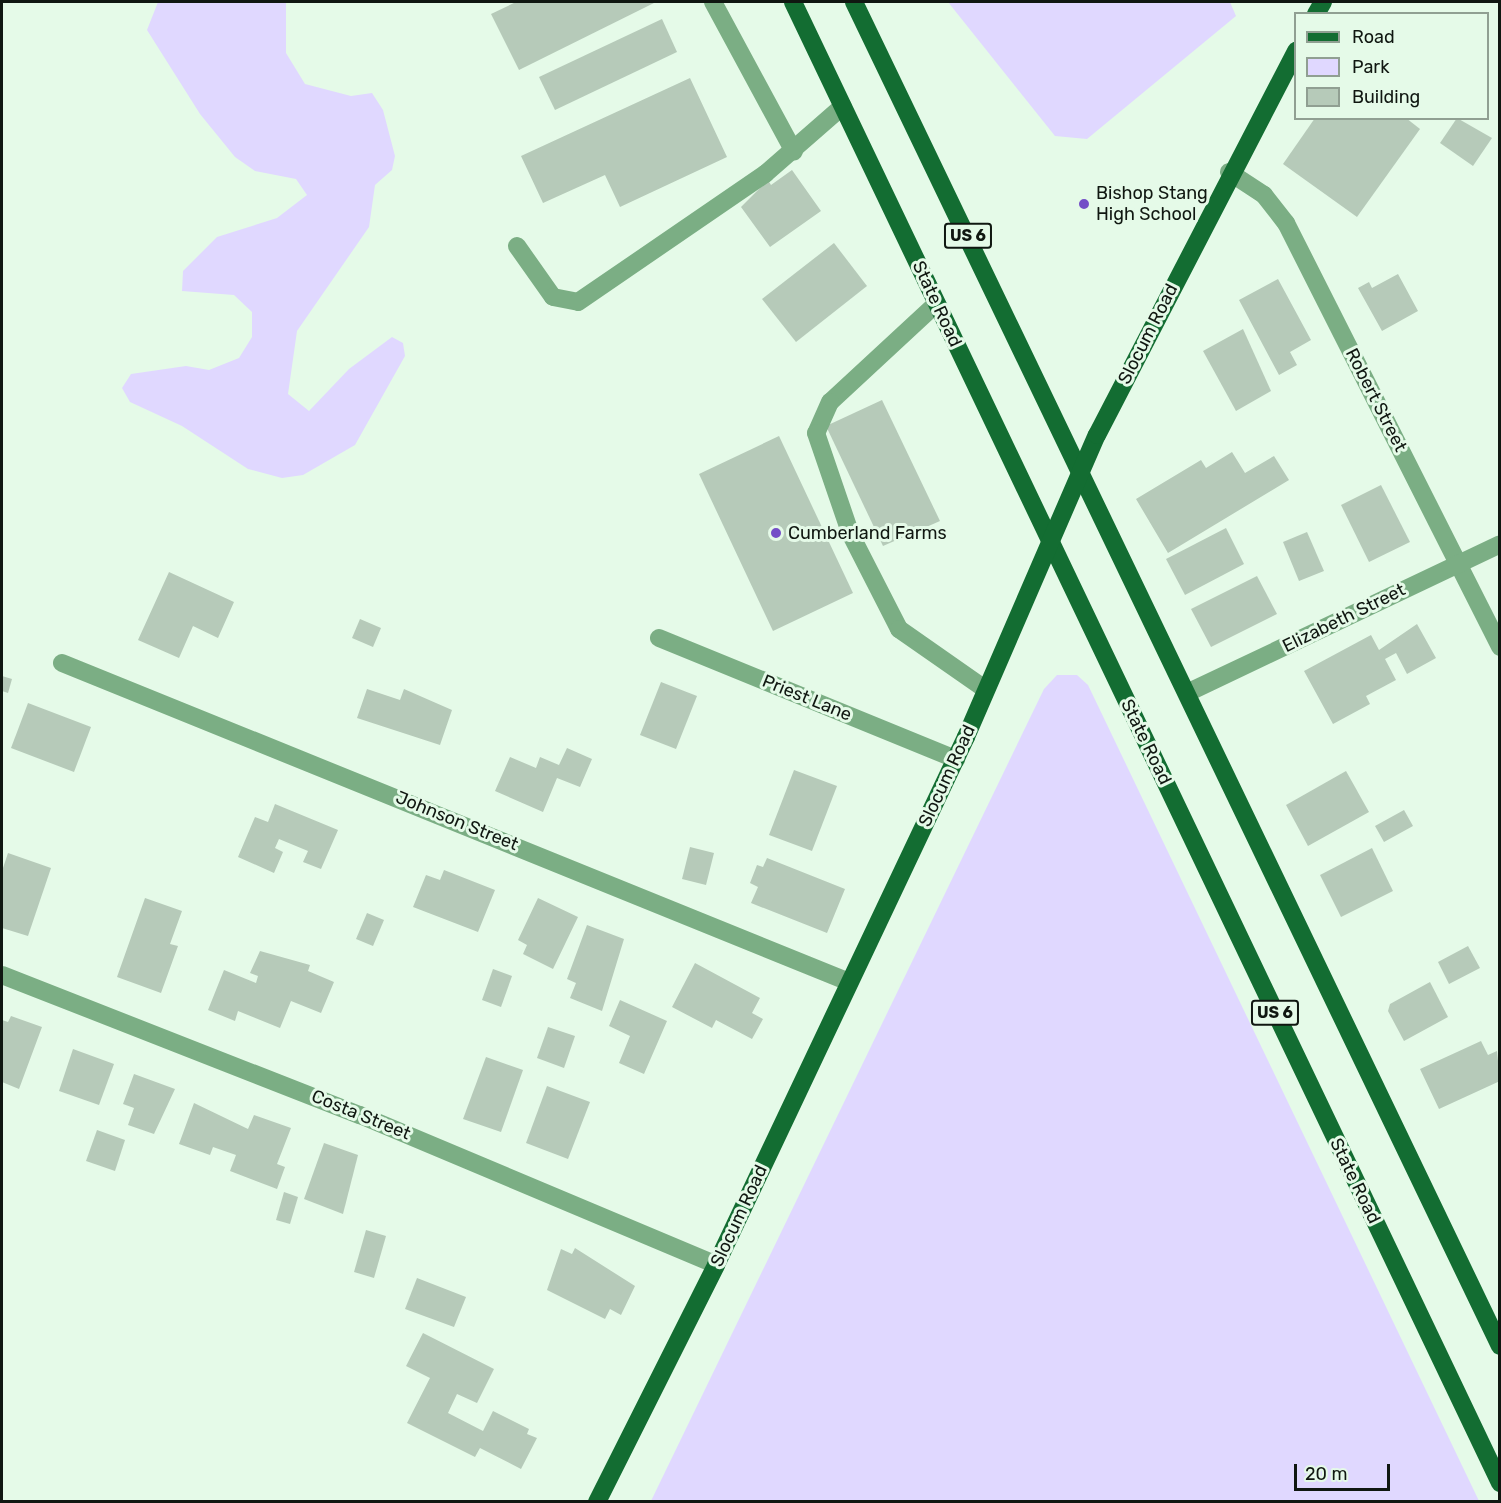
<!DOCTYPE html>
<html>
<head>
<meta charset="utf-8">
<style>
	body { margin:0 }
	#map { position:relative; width:1501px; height:1503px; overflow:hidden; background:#e5fae8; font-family:Rubik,sans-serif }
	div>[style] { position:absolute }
	.green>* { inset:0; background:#e0d8ff }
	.building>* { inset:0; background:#b6cab9 }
	.minor>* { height:18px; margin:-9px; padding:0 9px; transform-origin:9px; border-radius:9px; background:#7bae84 }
	.major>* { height:18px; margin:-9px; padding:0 9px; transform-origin:9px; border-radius:9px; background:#136d32 }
	.dots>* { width:16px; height:16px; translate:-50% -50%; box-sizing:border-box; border:3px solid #e5fae8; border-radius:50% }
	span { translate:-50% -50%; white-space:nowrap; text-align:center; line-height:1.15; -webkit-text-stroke:6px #e5fae8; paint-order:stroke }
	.shield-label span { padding:2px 4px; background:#e5fae8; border:2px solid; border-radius:4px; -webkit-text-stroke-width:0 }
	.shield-label { font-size:16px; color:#101711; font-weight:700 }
	.poi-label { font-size:18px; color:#101711 }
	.left { translate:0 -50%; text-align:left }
	.street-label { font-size:18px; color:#101711 }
	.frame { position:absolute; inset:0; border:3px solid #101711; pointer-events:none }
	.legend { position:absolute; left:1294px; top:12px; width:195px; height:108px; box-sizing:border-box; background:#e5fae8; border:2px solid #909f92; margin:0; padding:8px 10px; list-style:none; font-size:18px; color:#101711 }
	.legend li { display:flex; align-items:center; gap:12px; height:30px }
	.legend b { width:30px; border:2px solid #909f92 }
	.scale { position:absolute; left:1294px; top:1464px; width:96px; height:27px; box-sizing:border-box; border:3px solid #101711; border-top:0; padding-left:8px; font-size:18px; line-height:21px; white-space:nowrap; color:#101711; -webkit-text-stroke:4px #e5fae8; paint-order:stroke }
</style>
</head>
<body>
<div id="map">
	<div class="green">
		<div style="clip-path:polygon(158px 2px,286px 2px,286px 53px,305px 84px,351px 96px,372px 93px,383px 110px,395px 156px,392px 170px,375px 185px,369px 227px,297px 331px,288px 394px,309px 411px,349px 369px,392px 337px,403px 343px,405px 356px,355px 445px,303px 475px,282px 478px,248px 469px,182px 426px,130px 402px,122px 388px,131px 374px,186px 366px,209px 370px,239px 358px,252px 337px,252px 312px,234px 295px,182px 291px,183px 271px,217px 237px,277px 218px,307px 195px,296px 179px,255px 171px,235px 157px,200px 114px,147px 30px)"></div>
		<div style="clip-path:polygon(948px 2px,1230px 2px,1236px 16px,1087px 139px,1055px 136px)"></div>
		<div style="clip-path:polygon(1057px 675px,1077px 675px,1088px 685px,1479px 1501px,651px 1501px,1044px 689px)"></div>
	</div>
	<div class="building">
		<div style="clip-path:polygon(516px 2px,656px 2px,519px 70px,491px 14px)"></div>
		<div style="clip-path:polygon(662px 19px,677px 52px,555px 110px,539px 77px)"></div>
		<div style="clip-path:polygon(690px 78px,727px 157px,620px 207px,605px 175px,543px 203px,521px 156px)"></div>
		<div style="clip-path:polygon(1315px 118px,1406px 118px,1420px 129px,1357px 217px,1283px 164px)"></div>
		<div style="clip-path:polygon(1457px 118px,1492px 138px,1473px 166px,1440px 143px)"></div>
		<div style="clip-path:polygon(792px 170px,821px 211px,770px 247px,741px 207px,768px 180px,771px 185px)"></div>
		<div style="clip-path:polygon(834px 243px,867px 286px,796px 342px,762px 299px)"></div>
		<div style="clip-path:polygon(1398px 274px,1418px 311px,1382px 331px,1358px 288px,1369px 282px,1372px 288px)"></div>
		<div style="clip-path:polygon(1278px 279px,1311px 340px,1290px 352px,1297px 365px,1279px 375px,1239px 300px)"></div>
		<div style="clip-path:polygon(1243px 329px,1271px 391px,1236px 411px,1203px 351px)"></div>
		<div style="clip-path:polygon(882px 400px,940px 521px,883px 546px,826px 426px)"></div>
		<div style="clip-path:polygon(779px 436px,853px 593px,773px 631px,699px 474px)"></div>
		<div style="clip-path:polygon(1232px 452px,1245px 473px,1274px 456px,1289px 480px,1168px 553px,1136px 499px,1201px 460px,1206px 468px)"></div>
		<div style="clip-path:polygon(1381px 485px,1410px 542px,1369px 562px,1341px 505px)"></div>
		<div style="clip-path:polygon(1226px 528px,1244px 564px,1185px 595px,1166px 559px)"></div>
		<div style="clip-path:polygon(1307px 532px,1324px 571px,1299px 581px,1283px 542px)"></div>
		<div style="clip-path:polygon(169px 572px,234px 602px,218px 638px,193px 626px,179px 658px,138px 640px)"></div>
		<div style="clip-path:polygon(1257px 576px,1277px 614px,1211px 647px,1191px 609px)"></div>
		<div style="clip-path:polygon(360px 619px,381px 628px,373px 647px,352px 638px)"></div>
		<div style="clip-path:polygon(1417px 624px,1436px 658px,1407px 674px,1396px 653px,1385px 659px,1396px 680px,1366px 696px,1370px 704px,1333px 724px,1304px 671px,1371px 635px,1379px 650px)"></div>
		<div style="clip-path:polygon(2px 676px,12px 679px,8px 693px,2px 691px)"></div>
		<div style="clip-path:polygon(661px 682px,697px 696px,676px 749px,640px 735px)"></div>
		<div style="clip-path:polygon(367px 689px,400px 700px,404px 689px,452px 710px,440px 745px,357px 718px)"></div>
		<div style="clip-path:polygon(28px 703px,91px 727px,74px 772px,11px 748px)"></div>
		<div style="clip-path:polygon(567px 748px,592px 759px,580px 787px,557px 778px,543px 812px,495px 791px,510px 757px,536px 768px,540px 757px,559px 765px)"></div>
		<div style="clip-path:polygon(794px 770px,837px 786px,812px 851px,769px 835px)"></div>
		<div style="clip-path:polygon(1346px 771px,1369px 812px,1308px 846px,1286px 805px)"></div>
		<div style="clip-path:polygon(275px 804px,338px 830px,321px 869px,303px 862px,308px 851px,279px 839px,275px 848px,283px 852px,274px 873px,238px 857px,255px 817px,268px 822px)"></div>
		<div style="clip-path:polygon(1404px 810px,1413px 826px,1384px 842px,1375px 826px)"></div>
		<div style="clip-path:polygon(690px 847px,714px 853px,706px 885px,682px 879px)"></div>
		<div style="clip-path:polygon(1372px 848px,1393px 891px,1341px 917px,1320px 875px)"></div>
		<div style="clip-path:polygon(8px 853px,51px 868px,28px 936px,2px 928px,2px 871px)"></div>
		<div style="clip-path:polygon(767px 858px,845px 889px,827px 933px,751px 903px,758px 887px,750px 883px,757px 865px,763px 867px)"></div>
		<div style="clip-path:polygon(444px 870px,495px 890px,478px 932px,413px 907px,426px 875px,440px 880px)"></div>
		<div style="clip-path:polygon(145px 898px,182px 911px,170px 944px,178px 946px,161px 993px,117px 977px)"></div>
		<div style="clip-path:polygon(538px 898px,578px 917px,553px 969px,523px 954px,527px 945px,518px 940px)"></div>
		<div style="clip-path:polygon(367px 913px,384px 920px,373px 946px,356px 939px)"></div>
		<div style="clip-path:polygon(587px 925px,624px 939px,602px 1011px,570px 998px,576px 983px,567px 979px)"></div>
		<div style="clip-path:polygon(1468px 946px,1480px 968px,1449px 984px,1438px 962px)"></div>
		<div style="clip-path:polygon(260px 951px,310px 965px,308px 971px,334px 982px,321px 1013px,291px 1001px,280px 1028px,238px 1011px,235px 1021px,208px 1010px,224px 970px,256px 983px,258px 976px,250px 973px)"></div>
		<div style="clip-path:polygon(695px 963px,760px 998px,752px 1013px,763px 1019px,752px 1039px,716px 1020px,712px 1028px,672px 1007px)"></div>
		<div style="clip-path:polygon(493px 969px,512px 976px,501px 1007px,482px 1000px)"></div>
		<div style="clip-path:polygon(1430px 982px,1448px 1017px,1404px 1041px,1388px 1011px,1390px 1004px)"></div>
		<div style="clip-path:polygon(620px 1000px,667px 1021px,644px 1074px,619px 1063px,630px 1036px,609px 1026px)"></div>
		<div style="clip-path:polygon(11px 1016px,42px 1027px,19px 1089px,2px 1082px,2px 1020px,8px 1022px)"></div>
		<div style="clip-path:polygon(548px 1027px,575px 1036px,564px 1068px,537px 1058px)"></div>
		<div style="clip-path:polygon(1481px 1041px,1488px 1055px,1497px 1051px,1500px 1081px,1439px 1109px,1420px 1069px)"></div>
		<div style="clip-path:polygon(73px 1049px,114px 1064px,99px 1105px,59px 1091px)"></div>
		<div style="clip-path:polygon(486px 1057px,523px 1070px,501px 1132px,463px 1119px)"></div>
		<div style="clip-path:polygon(134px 1074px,175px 1089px,154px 1134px,128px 1125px,134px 1108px,123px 1104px)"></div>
		<div style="clip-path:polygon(547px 1086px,590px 1102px,568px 1159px,526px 1143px)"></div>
		<div style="clip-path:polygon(194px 1103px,248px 1129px,254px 1115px,291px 1128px,277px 1164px,285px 1167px,277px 1189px,230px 1171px,236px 1155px,213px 1147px,210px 1155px,179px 1144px)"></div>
		<div style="clip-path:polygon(97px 1130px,125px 1140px,115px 1171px,86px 1161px)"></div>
		<div style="clip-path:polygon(324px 1143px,358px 1155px,343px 1214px,304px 1199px)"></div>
		<div style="clip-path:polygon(284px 1192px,298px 1197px,290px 1224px,276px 1220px)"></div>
		<div style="clip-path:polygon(366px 1230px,386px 1236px,374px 1278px,354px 1272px)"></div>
		<div style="clip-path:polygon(575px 1248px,635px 1286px,621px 1315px,610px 1309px,605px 1319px,547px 1290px,561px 1249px,572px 1254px)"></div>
		<div style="clip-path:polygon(417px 1278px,466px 1297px,454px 1327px,405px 1309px)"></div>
		<div style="clip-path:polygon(423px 1333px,494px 1369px,477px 1403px,457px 1394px,448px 1413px,483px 1431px,493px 1411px,529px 1429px,527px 1434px,537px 1438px,521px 1469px,480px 1448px,475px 1457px,407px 1423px,430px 1378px,406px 1366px)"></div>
	</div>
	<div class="minor">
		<div style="left:713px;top:2px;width:170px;rotate:61.6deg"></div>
		<div style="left:1229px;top:172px;width:42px;rotate:33.3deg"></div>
		<div style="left:1264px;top:195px;width:36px;rotate:52deg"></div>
		<div style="left:1286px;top:223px;width:475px;rotate:63.2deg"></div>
		<div style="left:517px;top:246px;width:62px;rotate:54.8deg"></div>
		<div style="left:553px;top:297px;width:25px;rotate:11deg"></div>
		<div style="left:578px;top:302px;width:227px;rotate:-34.4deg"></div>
		<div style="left:765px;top:174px;width:103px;rotate:-41.1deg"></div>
		<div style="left:936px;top:304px;width:144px;rotate:137.2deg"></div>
		<div style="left:830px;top:402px;width:34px;rotate:114deg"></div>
		<div style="left:816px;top:433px;width:108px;rotate:71.1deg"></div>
		<div style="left:851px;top:535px;width:106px;rotate:62.9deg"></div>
		<div style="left:899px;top:629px;width:105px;rotate:34.9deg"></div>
		<div style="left:659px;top:638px;width:321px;rotate:22.2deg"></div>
		<div style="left:62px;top:663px;width:849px;rotate:22.06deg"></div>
		<div style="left:1189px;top:692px;width:344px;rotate:-25.4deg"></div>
		<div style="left:2px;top:975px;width:384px;rotate:21.4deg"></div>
		<div style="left:360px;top:1115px;width:386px;rotate:22.8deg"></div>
	</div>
	<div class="major">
		<div style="left:793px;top:2px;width:1641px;rotate:64.48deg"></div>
		<div style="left:854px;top:2px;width:1491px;rotate:64.33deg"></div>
		<div style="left:1316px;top:14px;width:14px;rotate:-60deg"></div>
		<div style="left:597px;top:1502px;width:265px;rotate:-63.3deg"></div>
		<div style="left:716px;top:1265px;width:584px;rotate:-64.66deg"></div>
		<div style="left:966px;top:737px;width:329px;rotate:-66.6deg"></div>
		<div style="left:1097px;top:435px;width:433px;rotate:-62.6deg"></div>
	</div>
	<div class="dots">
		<div style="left:1084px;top:204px;background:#744ec7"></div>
		<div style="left:776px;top:533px;background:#744ec7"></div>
	</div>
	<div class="shield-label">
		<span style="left:968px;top:236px">US 6</span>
		<span style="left:1275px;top:1013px">US 6</span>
	</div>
	<div class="poi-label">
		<span class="left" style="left:1096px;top:204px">Bishop Stang<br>High School</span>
		<span class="left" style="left:788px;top:533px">Cumberland Farms</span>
	</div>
	<div class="street-label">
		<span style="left:937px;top:304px;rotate:65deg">State Road</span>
		<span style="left:1148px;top:334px;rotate:-63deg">Slocum Road</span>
		<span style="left:1376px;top:400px;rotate:63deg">Robert Street</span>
		<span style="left:1344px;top:618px;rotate:-26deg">Elizabeth Street</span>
		<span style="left:807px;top:698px;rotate:22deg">Priest Lane</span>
		<span style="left:1146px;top:742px;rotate:64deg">State Road</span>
		<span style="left:947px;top:776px;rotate:-65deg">Slocum Road</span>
		<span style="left:457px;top:821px;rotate:22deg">Johnson Street</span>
		<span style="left:361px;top:1115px;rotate:22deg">Costa Street</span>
		<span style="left:1355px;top:1181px;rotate:64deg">State Road</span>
		<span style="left:739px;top:1216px;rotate:-65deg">Slocum Road</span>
	</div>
	<div class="frame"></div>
	<ul class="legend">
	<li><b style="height:8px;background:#136d32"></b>Road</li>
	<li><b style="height:16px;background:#e0d8ff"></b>Park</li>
	<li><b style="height:16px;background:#b6cab9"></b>Building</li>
	</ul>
	<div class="scale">20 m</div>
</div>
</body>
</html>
